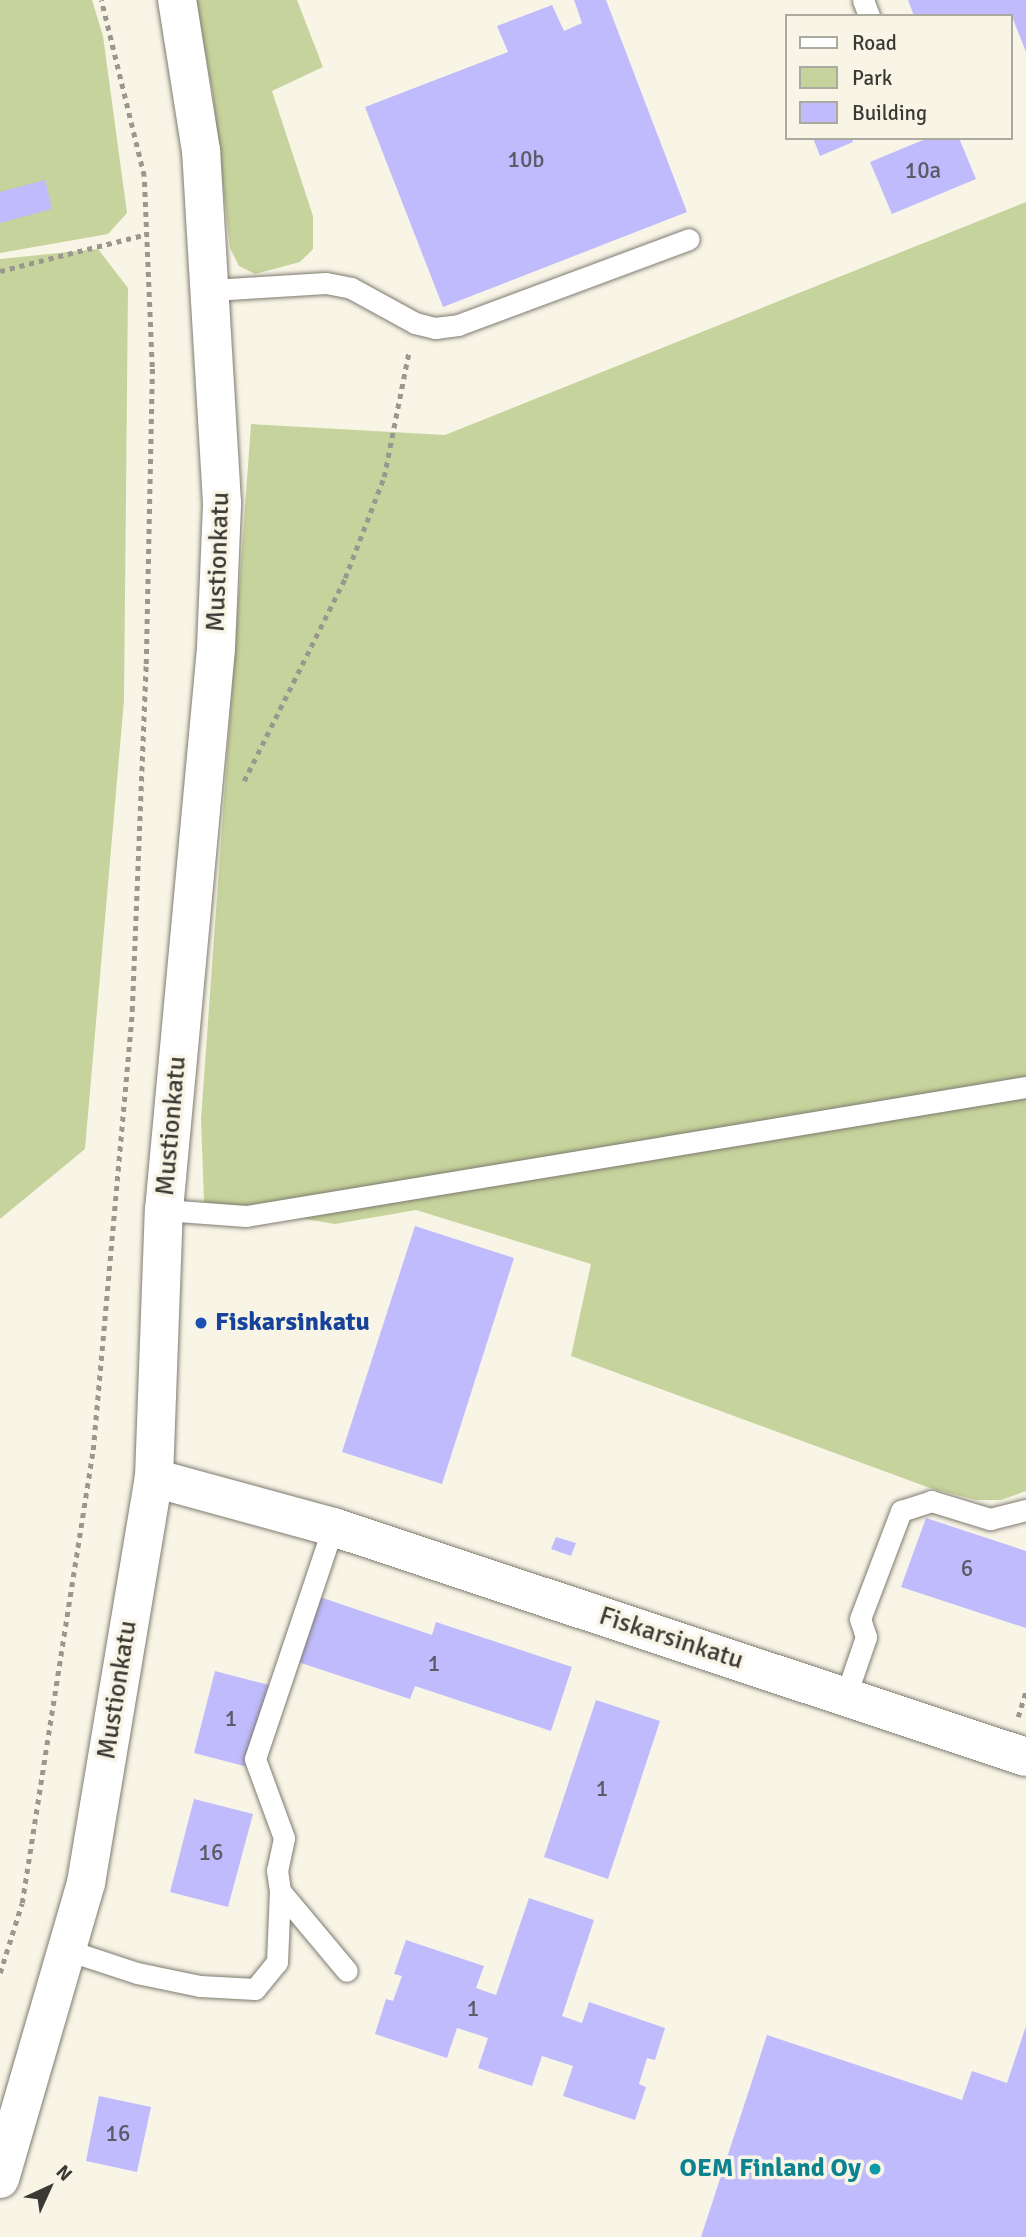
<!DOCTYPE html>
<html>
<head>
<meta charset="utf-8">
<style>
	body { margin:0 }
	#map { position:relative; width:1026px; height:2237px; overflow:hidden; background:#f8f5e7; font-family:Signika,sans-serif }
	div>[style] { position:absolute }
	.green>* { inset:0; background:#c7d39c }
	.building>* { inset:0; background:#bfbbfd }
	.path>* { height:4.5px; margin-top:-2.25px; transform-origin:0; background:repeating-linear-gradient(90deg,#9a988e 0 5px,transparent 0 10px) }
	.roads { filter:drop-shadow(0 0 2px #7f7b70) drop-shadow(0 0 2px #7f7b70) }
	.lane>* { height:21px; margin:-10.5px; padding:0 10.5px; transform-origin:10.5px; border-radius:10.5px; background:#fff }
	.street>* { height:38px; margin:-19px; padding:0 19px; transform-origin:19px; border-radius:19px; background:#fff }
	.secondary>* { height:38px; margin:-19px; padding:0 19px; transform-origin:19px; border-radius:19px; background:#fff }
	.dots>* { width:19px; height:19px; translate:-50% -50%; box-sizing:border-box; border:4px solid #f8f5e7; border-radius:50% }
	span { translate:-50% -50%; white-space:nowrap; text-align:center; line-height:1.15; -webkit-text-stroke:7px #f8f5e7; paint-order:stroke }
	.number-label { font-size:23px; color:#5c5a66 }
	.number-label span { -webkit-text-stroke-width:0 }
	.street-label { font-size:26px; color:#3b3934 }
	.transit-label { font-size:26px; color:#164399; font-weight:700 }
	.left { translate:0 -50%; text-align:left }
	.culture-label { font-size:26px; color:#0d838f; font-weight:700 }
	.right { translate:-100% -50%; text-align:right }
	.legend { position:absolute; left:785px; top:14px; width:228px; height:126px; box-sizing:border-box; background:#f8f5e7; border:2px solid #acaa9f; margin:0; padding:9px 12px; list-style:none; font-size:21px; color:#3b3934 }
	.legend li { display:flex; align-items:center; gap:14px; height:35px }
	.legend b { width:35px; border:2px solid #acaa9f }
	.north { position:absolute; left:14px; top:2153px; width:70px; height:70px; -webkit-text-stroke:5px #f8f5e7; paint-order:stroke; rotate:45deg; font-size:19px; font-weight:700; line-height:28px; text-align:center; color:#3b3934 }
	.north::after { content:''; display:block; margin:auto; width:24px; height:32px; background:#3b3934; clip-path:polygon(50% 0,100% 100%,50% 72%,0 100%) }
</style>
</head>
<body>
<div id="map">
	<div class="green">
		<div style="clip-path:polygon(0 0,92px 0,103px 36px,127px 213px,108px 234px,0 253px)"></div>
		<div style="clip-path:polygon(196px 0,297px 0,323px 67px,272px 91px,313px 216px,313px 249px,300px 262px,255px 274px,239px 266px,230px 248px,213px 96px)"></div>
		<div style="clip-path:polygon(1026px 202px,1026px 1491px,1001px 1500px,976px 1500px,930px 1488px,571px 1356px,591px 1264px,416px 1210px,335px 1224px,204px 1202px,201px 1119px,251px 424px,445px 435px)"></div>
		<div style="clip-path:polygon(98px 249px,128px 288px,124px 700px,85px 1149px,0 1219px,0 259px)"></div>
	</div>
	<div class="building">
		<div style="clip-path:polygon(574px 0,606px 0,687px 212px,443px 307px,365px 107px,508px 52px,497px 26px,552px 5px,564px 31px,582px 23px)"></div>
		<div style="clip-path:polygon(908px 0,1026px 0,1026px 52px,1011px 14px,914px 16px)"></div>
		<div style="clip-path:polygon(813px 138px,852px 138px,853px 142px,820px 156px)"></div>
		<div style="clip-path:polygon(928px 138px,959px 138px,976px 179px,892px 214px,870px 162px)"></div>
		<div style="clip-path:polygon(45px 180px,52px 209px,0 223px,0 192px)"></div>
		<div style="clip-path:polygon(415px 1226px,514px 1258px,442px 1484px,342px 1452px)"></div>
		<div style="clip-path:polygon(926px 1518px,1026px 1551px,1026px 1628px,901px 1587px)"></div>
		<div style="clip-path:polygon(556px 1537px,576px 1543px,571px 1556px,551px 1549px)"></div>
		<div style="clip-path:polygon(317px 1596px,432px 1635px,436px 1622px,572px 1667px,551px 1731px,415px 1686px,410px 1699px,295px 1661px)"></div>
		<div style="clip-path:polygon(215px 1671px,269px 1685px,248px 1767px,194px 1753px)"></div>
		<div style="clip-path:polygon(596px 1700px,660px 1721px,608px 1879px,544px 1857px)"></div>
		<div style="clip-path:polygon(194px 1799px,253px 1814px,228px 1907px,170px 1892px)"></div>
		<div style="clip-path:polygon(529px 1898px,594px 1920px,562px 2016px,582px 2023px,589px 2002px,665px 2028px,655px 2060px,647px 2058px,639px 2084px,646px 2087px,635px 2120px,563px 2096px,573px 2066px,542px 2056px,532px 2086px,478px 2068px,488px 2038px,457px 2028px,447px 2058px,375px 2034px,386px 1999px,393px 2001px,402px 1976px,394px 1974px,406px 1940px,484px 1966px,476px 1988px,496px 1995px)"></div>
		<div style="clip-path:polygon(1026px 2026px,1026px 2237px,701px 2237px,767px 2035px,962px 2100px,972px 2071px,1007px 2083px)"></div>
		<div style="clip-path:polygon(99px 2096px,151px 2107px,137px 2172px,86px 2161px)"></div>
	</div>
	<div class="path">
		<div style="left:0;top:271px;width:152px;rotate:-14.1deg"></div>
		<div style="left:244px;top:781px;width:227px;rotate:-63.5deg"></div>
		<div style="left:345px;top:578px;width:108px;rotate:-68.9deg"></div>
		<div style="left:384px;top:477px;width:128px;rotate:-78.8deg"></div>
		<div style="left:1018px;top:1717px;width:27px;rotate:-73deg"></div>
		<div style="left:0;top:1973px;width:73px;rotate:-72.6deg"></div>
		<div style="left:22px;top:1903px;width:459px;rotate:-81.1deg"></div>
		<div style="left:93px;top:1450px;width:441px;rotate:-84.9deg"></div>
		<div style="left:132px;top:1011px;width:347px;rotate:-87.7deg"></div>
		<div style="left:146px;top:664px;width:297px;rotate:-88.8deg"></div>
		<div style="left:152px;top:367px;width:191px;rotate:-92.4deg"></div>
		<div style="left:144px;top:176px;width:181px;rotate:-103.7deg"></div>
	</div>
	<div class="roads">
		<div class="lane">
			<div style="left:863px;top:0;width:17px;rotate:69deg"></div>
			<div style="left:212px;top:290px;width:114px;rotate:-3.5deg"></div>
			<div style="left:326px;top:283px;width:25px;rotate:11deg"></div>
			<div style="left:351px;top:288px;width:73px;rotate:28.7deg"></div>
			<div style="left:415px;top:323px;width:21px;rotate:14deg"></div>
			<div style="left:435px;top:328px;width:23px;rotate:-7deg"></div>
			<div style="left:458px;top:325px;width:246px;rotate:-20.4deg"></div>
			<div style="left:164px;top:1210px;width:82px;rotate:4.2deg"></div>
			<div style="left:246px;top:1216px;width:791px;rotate:-9.39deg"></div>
			<div style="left:333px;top:1527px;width:245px;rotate:108.6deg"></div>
			<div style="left:255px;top:1759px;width:84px;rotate:69.8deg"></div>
			<div style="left:284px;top:1838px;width:33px;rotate:102deg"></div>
			<div style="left:277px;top:1870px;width:21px;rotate:82deg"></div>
			<div style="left:280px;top:1891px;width:104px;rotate:50.1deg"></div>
			<div style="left:845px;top:1698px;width:65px;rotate:-71deg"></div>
			<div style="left:866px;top:1637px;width:19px;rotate:-108deg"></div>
			<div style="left:860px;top:1619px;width:116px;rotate:-69.2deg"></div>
			<div style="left:901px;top:1511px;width:32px;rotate:-18deg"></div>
			<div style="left:931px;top:1501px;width:62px;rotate:17deg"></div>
			<div style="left:990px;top:1519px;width:37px;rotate:-14deg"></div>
			<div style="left:67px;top:1950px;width:74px;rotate:18.2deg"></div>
			<div style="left:137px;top:1973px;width:64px;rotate:11.7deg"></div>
			<div style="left:200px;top:1986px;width:55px;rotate:3.1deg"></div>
			<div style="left:255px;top:1989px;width:35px;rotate:-51deg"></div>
			<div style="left:277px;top:1962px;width:71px;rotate:-87.6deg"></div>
		</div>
		<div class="street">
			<div style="left:154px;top:1478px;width:186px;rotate:15.3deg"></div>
			<div style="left:333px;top:1527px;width:730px;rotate:18.36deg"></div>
		</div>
		<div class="secondary">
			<div style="left:0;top:2179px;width:308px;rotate:-73.8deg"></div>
			<div style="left:86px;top:1883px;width:411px;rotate:-80.5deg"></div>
			<div style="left:154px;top:1478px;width:268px;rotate:-87.9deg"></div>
			<div style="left:164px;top:1210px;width:564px;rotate:-84.71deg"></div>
			<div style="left:216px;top:648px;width:145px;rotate:-87.6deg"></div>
			<div style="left:222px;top:503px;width:353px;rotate:-93.4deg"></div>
			<div style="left:201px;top:151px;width:153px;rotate:-99deg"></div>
		</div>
	</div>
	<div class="dots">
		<div style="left:201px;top:1323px;background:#1a4fb4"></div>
		<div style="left:875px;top:2169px;background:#0f9aa8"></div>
	</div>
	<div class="number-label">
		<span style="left:526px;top:160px">10b</span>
		<span style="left:923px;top:171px">10a</span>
		<span style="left:967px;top:1569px">6</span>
		<span style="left:434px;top:1664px">1</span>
		<span style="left:231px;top:1719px">1</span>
		<span style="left:602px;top:1789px">1</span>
		<span style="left:211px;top:1853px">16</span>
		<span style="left:473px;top:2009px">1</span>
		<span style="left:118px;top:2134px">16</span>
	</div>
	<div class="street-label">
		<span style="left:219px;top:562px;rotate:-88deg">Mustionkatu</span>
		<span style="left:172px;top:1126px;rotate:-85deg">Mustionkatu</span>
		<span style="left:671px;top:1639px;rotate:18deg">Fiskarsinkatu</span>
		<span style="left:118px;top:1690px;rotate:-81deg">Mustionkatu</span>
	</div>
	<div class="transit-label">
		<span class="left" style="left:215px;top:1323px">Fiskarsinkatu</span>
	</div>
	<div class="culture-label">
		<span class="right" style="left:861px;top:2169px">OEM Finland Oy</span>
	</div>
	<ul class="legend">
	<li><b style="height:9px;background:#fff"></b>Road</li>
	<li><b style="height:19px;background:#c7d39c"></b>Park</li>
	<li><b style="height:19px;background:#bfbbfd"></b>Building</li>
	</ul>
	<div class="north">N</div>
</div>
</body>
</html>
